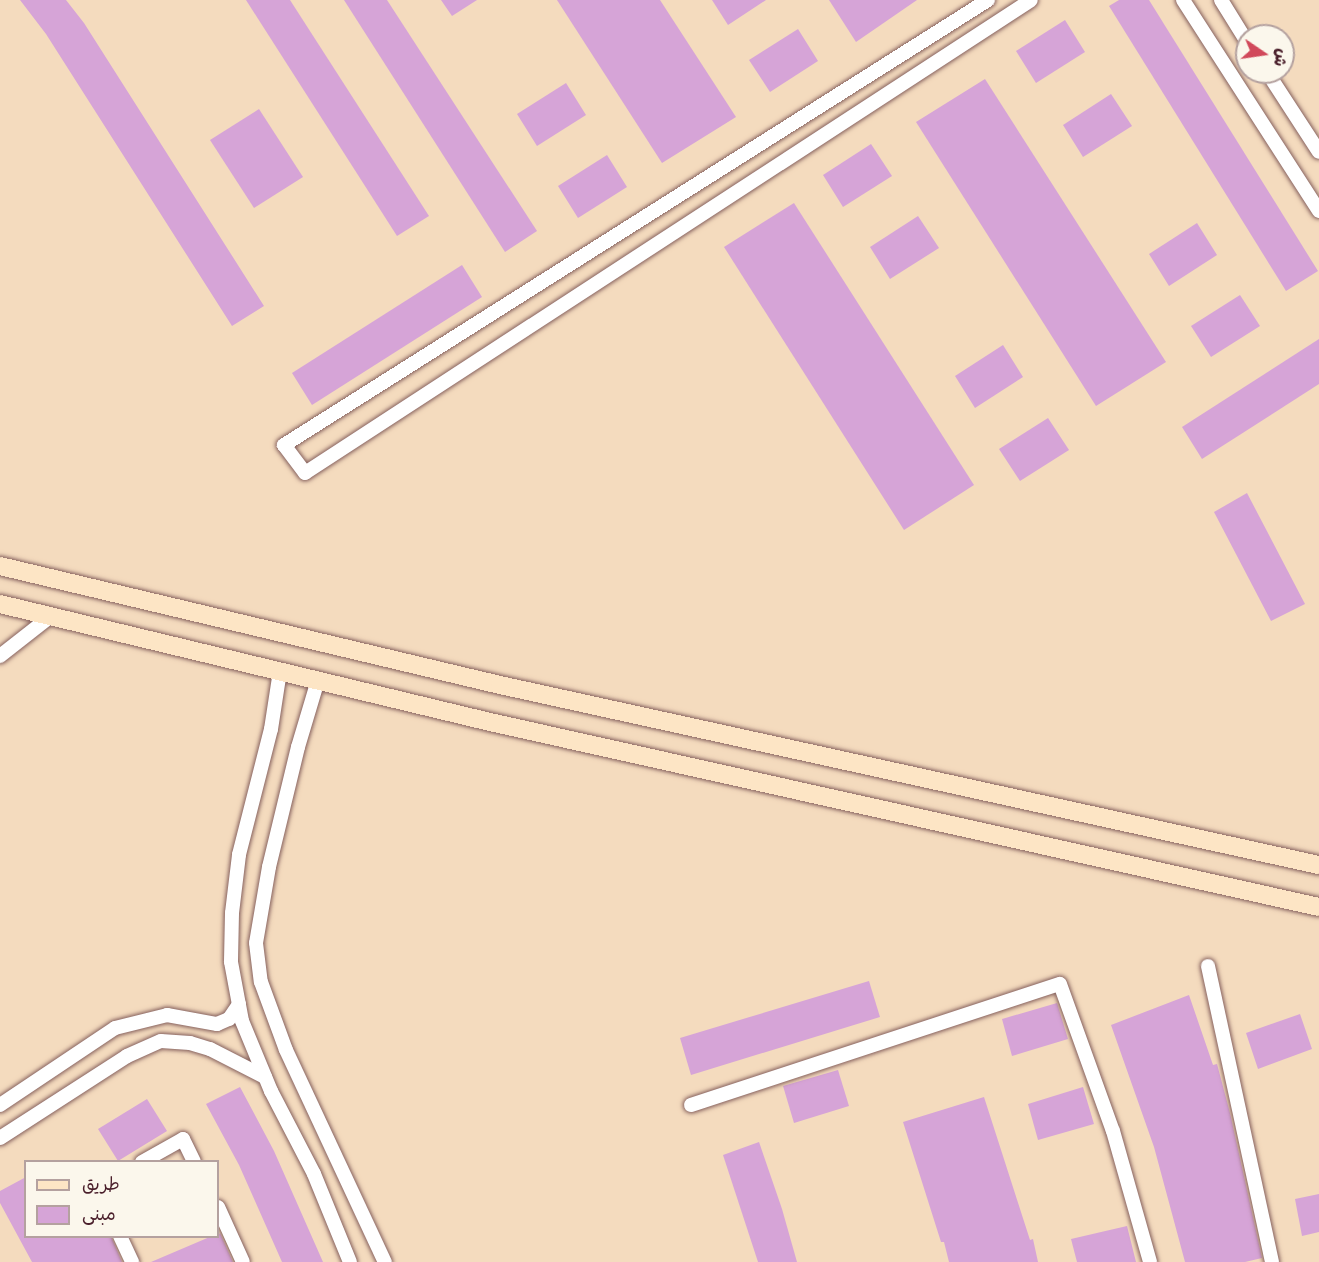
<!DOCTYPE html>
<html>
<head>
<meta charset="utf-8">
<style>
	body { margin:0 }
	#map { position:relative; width:1319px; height:1262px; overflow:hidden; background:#f4dbbe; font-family:Itim,"Playpen Sans Arabic",sans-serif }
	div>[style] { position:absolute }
	.building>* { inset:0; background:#d6a4d7 }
	.roads { filter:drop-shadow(0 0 2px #86615e) drop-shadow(0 0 2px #86615e) }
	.minor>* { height:14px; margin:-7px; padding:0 7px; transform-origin:7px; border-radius:7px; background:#fff }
	.secondary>* { height:18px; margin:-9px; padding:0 9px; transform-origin:9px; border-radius:9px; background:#fde5c5 }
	span { translate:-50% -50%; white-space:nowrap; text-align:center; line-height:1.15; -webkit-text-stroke:4.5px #fbf7ec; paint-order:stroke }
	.legend { position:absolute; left:24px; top:1160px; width:195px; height:78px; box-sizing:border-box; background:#fbf7ec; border:2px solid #b4a19f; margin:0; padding:8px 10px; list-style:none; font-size:18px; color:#4a1f2b }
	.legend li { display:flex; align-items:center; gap:12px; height:30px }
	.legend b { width:30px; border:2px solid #b4a19f }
	.north { position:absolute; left:1235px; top:24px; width:60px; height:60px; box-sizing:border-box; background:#fbf7ec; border:2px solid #b4a19f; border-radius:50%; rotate:103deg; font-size:16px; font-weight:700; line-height:24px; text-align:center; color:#4a1f2b }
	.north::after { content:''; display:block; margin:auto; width:21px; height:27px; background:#d1495b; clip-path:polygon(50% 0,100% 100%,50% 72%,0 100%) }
</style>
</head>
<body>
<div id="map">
	<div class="building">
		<div style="clip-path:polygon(20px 0,66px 0,84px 23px,264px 306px,232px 326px,46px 34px)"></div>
		<div style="clip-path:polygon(246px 0,290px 0,429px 216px,397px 236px)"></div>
		<div style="clip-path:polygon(344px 0,387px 0,537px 231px,505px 252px)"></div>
		<div style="clip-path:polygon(441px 0,477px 0,452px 16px)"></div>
		<div style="clip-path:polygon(557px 0,660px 0,736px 117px,662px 163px)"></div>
		<div style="clip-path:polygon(712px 0,766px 0,728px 25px)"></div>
		<div style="clip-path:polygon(829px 0,917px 0,856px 42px)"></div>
		<div style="clip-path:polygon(1119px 0,1149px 0,1318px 271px,1286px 291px,1109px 6px)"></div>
		<div style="clip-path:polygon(1065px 20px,1085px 52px,1036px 83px,1016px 51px)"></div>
		<div style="clip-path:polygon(798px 29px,818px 61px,770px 92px,749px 60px)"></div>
		<div style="clip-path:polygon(985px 79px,1166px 362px,1096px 406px,916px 122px)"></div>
		<div style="clip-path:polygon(566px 83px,586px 115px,537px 146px,517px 114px)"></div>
		<div style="clip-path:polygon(1111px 94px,1132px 126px,1083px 157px,1063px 125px)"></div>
		<div style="clip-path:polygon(259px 109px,303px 177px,254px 208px,210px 140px)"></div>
		<div style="clip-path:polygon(871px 144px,892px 176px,843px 207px,823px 175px)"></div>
		<div style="clip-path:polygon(607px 155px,627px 187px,578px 218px,558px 186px)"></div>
		<div style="clip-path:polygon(794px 203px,974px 485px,904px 530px,724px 247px)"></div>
		<div style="clip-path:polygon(918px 216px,939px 248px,890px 279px,870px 247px)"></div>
		<div style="clip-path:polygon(1197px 223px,1217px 255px,1169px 286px,1149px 254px)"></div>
		<div style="clip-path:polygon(462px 265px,482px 297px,312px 405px,292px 373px)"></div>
		<div style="clip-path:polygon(1240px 295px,1260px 326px,1211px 357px,1191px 326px)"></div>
		<div style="clip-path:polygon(1319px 339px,1319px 384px,1202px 459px,1182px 427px)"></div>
		<div style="clip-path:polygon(1003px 345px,1023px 377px,975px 408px,955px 376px)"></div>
		<div style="clip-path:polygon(1048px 418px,1069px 450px,1020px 481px,999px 449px)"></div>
		<div style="clip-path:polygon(1247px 493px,1305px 604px,1271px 621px,1214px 512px)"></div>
		<div style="clip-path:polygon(869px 981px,880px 1017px,691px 1075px,680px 1038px)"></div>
		<div style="clip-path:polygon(1189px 995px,1213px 1065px,1217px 1064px,1230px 1113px,1262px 1258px,1245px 1262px,1185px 1262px,1154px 1147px,1111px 1025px)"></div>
		<div style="clip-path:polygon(1057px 1003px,1068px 1039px,1012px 1056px,1002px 1019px)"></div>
		<div style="clip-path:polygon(1300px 1014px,1312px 1049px,1258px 1069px,1246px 1033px)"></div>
		<div style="clip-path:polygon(838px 1070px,849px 1106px,794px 1123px,783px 1086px)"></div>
		<div style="clip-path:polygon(240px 1087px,274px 1151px,323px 1262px,282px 1262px,239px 1165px,206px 1104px)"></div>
		<div style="clip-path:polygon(1083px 1087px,1094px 1124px,1038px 1140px,1028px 1104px)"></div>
		<div style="clip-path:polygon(984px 1097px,1030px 1240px,1033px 1239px,1038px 1262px,949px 1262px,944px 1242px,941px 1242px,903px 1122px)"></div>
		<div style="clip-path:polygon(147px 1099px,167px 1131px,118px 1161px,98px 1129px)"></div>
		<div style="clip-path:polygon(759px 1142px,782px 1209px,797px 1262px,758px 1262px,723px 1155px)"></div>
		<div style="clip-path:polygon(26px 1177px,26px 1236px,111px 1236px,122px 1262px,32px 1262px,0 1203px,0 1191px)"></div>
		<div style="clip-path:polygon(1319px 1194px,1319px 1232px,1302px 1236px,1295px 1199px)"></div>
		<div style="clip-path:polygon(1127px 1226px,1136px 1262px,1077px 1262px,1071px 1239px)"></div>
		<div style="clip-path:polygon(220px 1233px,233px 1262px,151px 1262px,212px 1236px,218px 1236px)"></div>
	</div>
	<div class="roads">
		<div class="minor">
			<div style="left:988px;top:0;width:833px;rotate:147.7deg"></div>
			<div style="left:284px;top:445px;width:35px;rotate:53deg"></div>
			<div style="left:305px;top:473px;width:866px;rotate:-33.08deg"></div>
			<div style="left:1183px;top:0;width:251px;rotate:57.2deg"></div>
			<div style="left:1221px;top:0;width:49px;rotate:58.2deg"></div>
			<div style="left:1267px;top:72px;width:95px;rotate:57deg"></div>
			<div style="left:0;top:656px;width:65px;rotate:-38.1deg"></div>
			<div style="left:280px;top:671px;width:59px;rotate:98.8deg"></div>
			<div style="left:271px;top:729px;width:130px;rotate:104.3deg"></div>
			<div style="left:239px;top:855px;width:58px;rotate:96.9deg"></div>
			<div style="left:232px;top:913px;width:49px;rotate:91.2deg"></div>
			<div style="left:231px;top:962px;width:60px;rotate:79.4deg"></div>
			<div style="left:242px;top:1021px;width:76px;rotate:67.5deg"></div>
			<div style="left:271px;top:1091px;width:93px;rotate:62.6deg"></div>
			<div style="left:314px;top:1174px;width:95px;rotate:67.8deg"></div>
			<div style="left:318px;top:680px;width:70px;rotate:106.6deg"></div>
			<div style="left:298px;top:747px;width:123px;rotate:103.6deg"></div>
			<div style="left:269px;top:867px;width:77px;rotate:99.7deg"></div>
			<div style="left:256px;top:943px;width:39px;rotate:83deg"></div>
			<div style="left:261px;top:982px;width:72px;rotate:69.8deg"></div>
			<div style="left:286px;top:1050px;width:234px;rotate:65deg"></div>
			<div style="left:1208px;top:966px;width:303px;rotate:77.8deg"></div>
			<div style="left:0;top:1105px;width:138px;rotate:-33.8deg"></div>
			<div style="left:115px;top:1028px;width:54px;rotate:-14deg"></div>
			<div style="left:167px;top:1015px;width:51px;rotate:10.2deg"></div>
			<div style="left:217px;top:1024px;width:13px;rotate:-23deg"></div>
			<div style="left:229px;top:1019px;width:18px;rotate:-56deg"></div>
			<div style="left:691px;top:1105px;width:388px;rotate:-18.2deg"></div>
			<div style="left:1060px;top:984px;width:156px;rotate:70.2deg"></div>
			<div style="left:1113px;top:1131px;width:136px;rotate:74.2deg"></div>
			<div style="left:0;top:1138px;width:151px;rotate:-32.8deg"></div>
			<div style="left:127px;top:1056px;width:37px;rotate:-24deg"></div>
			<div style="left:161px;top:1041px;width:29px;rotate:4deg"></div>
			<div style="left:190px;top:1043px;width:21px;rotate:17deg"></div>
			<div style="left:210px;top:1049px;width:62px;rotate:27deg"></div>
			<div style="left:142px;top:1162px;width:47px;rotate:-29.3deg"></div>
			<div style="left:183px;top:1139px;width:25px;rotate:64deg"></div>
			<div style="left:218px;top:1207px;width:60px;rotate:65.6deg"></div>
			<div style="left:120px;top:1236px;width:29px;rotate:65deg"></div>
		</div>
		<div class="secondary">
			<div style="left:0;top:566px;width:514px;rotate:13.39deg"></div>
			<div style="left:500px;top:685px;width:839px;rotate:12.4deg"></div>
			<div style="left:0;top:604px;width:504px;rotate:13.54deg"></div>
			<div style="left:490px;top:722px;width:849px;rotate:12.58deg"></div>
		</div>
	</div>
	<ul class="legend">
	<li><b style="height:8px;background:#fde5c5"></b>طريق</li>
	<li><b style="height:16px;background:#d6a4d7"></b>مبنى</li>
	</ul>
	<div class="north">ش</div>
</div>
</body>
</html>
